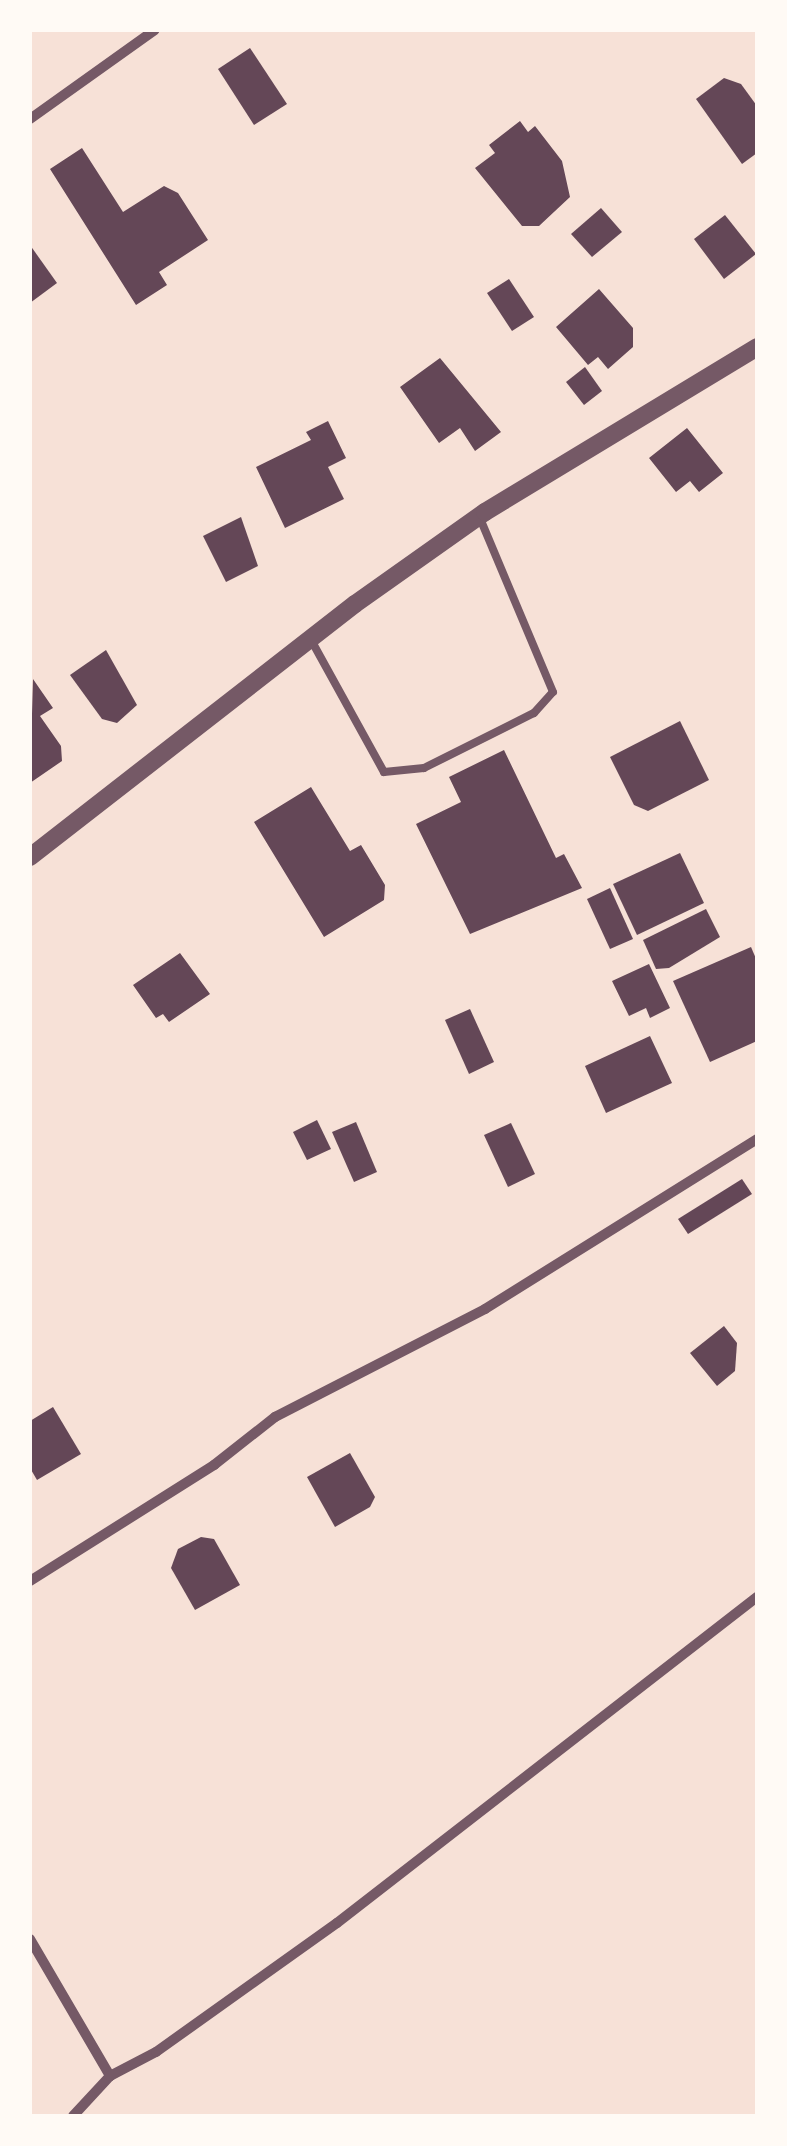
<!DOCTYPE html>
<html>
<head>
<meta charset="utf-8">
<style>
	body { margin:0 }
	#map { position:relative; width:787px; height:2146px; overflow:hidden; background:#f7e1d7; font-family:Arial,sans-serif }
	div>[style] { position:absolute }
	.building>* { inset:0; background:#644757 }
	.service>* { height:8px; margin:-4px; padding:0 4px; transform-origin:4px; border-radius:4px; background:#755966 }
	.minor>* { height:10px; margin:-5px; padding:0 5px; transform-origin:5px; border-radius:5px; background:#755966 }
	.tertiary>* { height:18px; margin:-9px; padding:0 9px; transform-origin:9px; border-radius:9px; background:#755966 }
	span { translate:-50% -50%; white-space:nowrap; text-align:center; line-height:1.15; -webkit-text-stroke:9px #fffaf5; paint-order:stroke }
	.frame { position:absolute; inset:0; border:32px solid #fffaf5; pointer-events:none }
</style>
</head>
<body>
<div id="map">
	<div class="building">
		<div style="clip-path:polygon(250px 48px,287px 104px,254px 125px,218px 69px)"></div>
		<div style="clip-path:polygon(724px 78px,741px 84px,757px 106px,757px 153px,742px 164px,696px 99px)"></div>
		<div style="clip-path:polygon(520px 121px,528px 132px,535px 126px,562px 161px,570px 197px,539px 226px,522px 226px,475px 168px,495px 153px,489px 145px)"></div>
		<div style="clip-path:polygon(82px 148px,123px 212px,164px 186px,178px 193px,208px 240px,159px 272px,167px 285px,136px 305px,50px 169px)"></div>
		<div style="clip-path:polygon(601px 208px,622px 232px,592px 257px,571px 234px)"></div>
		<div style="clip-path:polygon(725px 215px,756px 254px,724px 279px,694px 239px)"></div>
		<div style="clip-path:polygon(30px 245px,57px 283px,30px 303px)"></div>
		<div style="clip-path:polygon(509px 279px,534px 317px,512px 331px,487px 293px)"></div>
		<div style="clip-path:polygon(599px 289px,633px 328px,633px 347px,608px 369px,598px 357px,588px 365px,556px 327px)"></div>
		<div style="clip-path:polygon(440px 358px,501px 432px,475px 451px,460px 428px,439px 443px,400px 387px)"></div>
		<div style="clip-path:polygon(585px 367px,602px 391px,584px 405px,566px 382px)"></div>
		<div style="clip-path:polygon(328px 421px,346px 458px,328px 467px,344px 499px,285px 528px,256px 467px,311px 440px,306px 432px)"></div>
		<div style="clip-path:polygon(687px 428px,723px 473px,699px 492px,690px 481px,676px 492px,649px 458px)"></div>
		<div style="clip-path:polygon(241px 517px,258px 566px,226px 582px,203px 536px)"></div>
		<div style="clip-path:polygon(106px 650px,137px 705px,117px 723px,102px 719px,70px 675px)"></div>
		<div style="clip-path:polygon(33px 679px,53px 708px,40px 716px,61px 746px,62px 761px,30px 783px)"></div>
		<div style="clip-path:polygon(680px 721px,709px 780px,648px 811px,634px 805px,610px 757px)"></div>
		<div style="clip-path:polygon(504px 750px,556px 858px,564px 854px,582px 888px,470px 934px,416px 824px,461px 802px,449px 777px)"></div>
		<div style="clip-path:polygon(311px 787px,350px 851px,361px 845px,385px 885px,384px 900px,324px 937px,254px 822px)"></div>
		<div style="clip-path:polygon(680px 853px,704px 903px,637px 935px,613px 884px)"></div>
		<div style="clip-path:polygon(610px 888px,633px 939px,610px 949px,587px 899px)"></div>
		<div style="clip-path:polygon(706px 909px,720px 937px,669px 968px,656px 969px,643px 940px)"></div>
		<div style="clip-path:polygon(751px 947px,757px 961px,757px 1041px,710px 1062px,673px 981px)"></div>
		<div style="clip-path:polygon(180px 953px,210px 994px,169px 1022px,163px 1014px,156px 1018px,133px 985px)"></div>
		<div style="clip-path:polygon(649px 964px,670px 1008px,650px 1018px,646px 1008px,629px 1016px,612px 981px)"></div>
		<div style="clip-path:polygon(470px 1009px,494px 1062px,469px 1074px,445px 1020px)"></div>
		<div style="clip-path:polygon(650px 1036px,672px 1083px,606px 1113px,585px 1066px)"></div>
		<div style="clip-path:polygon(317px 1120px,331px 1149px,307px 1160px,293px 1132px)"></div>
		<div style="clip-path:polygon(356px 1122px,377px 1172px,354px 1182px,332px 1132px)"></div>
		<div style="clip-path:polygon(511px 1123px,535px 1174px,508px 1187px,484px 1135px)"></div>
		<div style="clip-path:polygon(742px 1179px,752px 1194px,688px 1234px,678px 1219px)"></div>
		<div style="clip-path:polygon(724px 1326px,737px 1343px,735px 1371px,717px 1386px,690px 1353px)"></div>
		<div style="clip-path:polygon(53px 1407px,81px 1454px,37px 1480px,30px 1468px,30px 1421px)"></div>
		<div style="clip-path:polygon(350px 1453px,375px 1497px,370px 1507px,335px 1527px,307px 1477px)"></div>
		<div style="clip-path:polygon(201px 1537px,214px 1539px,240px 1585px,195px 1610px,171px 1568px,178px 1549px)"></div>
	</div>
	<div class="service">
		<div style="left:310px;top:638px;width:153px;rotate:61.1deg"></div>
		<div style="left:384px;top:772px;width:40px;rotate:-5.7deg"></div>
		<div style="left:424px;top:768px;width:123px;rotate:-26.6deg"></div>
		<div style="left:534px;top:713px;width:28px;rotate:-48deg"></div>
		<div style="left:553px;top:692px;width:191px;rotate:-112.8deg"></div>
	</div>
	<div class="minor">
		<div style="left:30px;top:119px;width:153px;rotate:-35.5deg"></div>
		<div style="left:30px;top:1581px;width:218px;rotate:-32.2deg"></div>
		<div style="left:214px;top:1465px;width:78px;rotate:-38.2deg"></div>
		<div style="left:275px;top:1417px;width:236px;rotate:-27.2deg"></div>
		<div style="left:485px;top:1309px;width:321px;rotate:-32deg"></div>
		<div style="left:30px;top:1939px;width:159px;rotate:59.7deg"></div>
		<div style="left:73px;top:2116px;width:54px;rotate:-47.2deg"></div>
		<div style="left:110px;top:2076px;width:52px;rotate:-27.6deg"></div>
		<div style="left:156px;top:2052px;width:222px;rotate:-35.5deg"></div>
		<div style="left:337px;top:1923px;width:532px;rotate:-37.82deg"></div>
	</div>
	<div class="tertiary">
		<div style="left:30px;top:857px;width:412px;rotate:-37.9deg"></div>
		<div style="left:355px;top:604px;width:159px;rotate:-35.3deg"></div>
		<div style="left:485px;top:512px;width:318px;rotate:-31.2deg"></div>
	</div>
	<div class="frame"></div>
</div>
</body>
</html>
